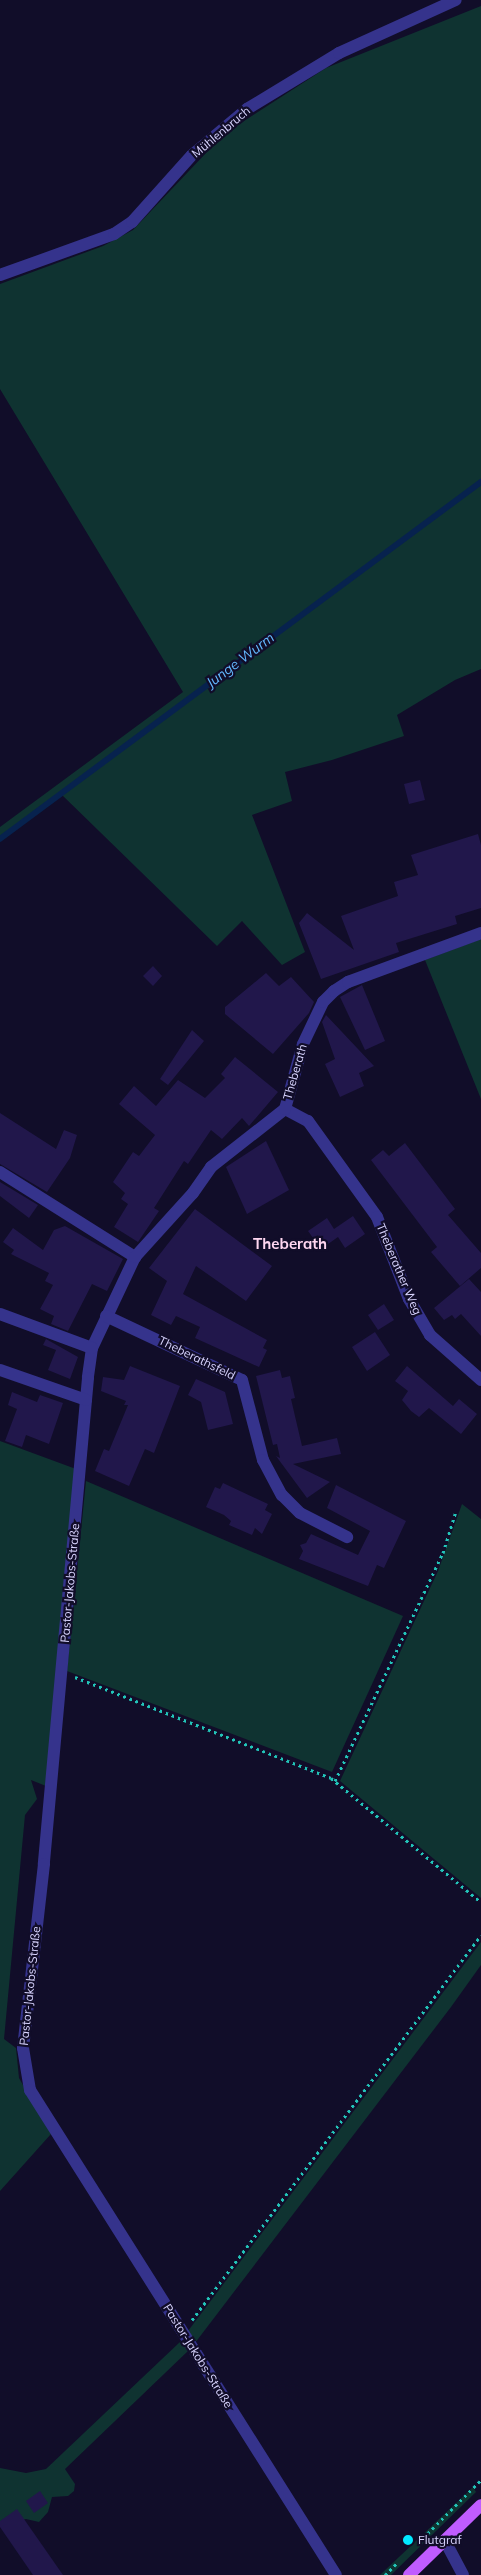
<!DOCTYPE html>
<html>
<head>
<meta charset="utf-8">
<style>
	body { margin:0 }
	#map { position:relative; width:481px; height:2575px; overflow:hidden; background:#110d29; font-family:Mulish,sans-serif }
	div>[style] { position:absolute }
	.green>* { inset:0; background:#0f3331 }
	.stream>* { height:5.5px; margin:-2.75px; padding:0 2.75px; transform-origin:2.75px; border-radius:2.75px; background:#07224e }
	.building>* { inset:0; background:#21174b }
	.path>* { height:3px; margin-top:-1.5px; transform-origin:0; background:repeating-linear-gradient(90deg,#22c5b9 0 2.5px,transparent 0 6.5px) }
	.minor>* { height:12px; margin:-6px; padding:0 6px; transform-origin:6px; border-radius:6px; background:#35338c }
	.major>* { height:12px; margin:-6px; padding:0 6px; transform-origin:6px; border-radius:6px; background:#c05cff }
	.dots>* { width:14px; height:14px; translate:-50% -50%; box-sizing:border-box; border:2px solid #110d29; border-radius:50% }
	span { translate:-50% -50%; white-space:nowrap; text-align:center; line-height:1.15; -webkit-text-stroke:4.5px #110d29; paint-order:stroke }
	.street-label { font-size:12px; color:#d9d5ff }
	.poi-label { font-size:12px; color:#d9d5ff }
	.left { translate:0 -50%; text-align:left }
	.water-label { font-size:14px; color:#63b9ff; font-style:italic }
	.quarter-label { font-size:15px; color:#ffd7f1; font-weight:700 }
</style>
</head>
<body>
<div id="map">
	<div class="green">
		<div style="clip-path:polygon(481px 6px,481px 669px,455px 680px,397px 715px,404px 736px,332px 760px,285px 772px,292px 801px,252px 815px,305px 952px,282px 965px,242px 921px,217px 946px,62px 795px,0 841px,0 827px,183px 692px,0 389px,0 284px,103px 246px,133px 230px,224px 134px,326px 68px)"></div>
		<div style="clip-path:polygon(481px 939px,481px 1099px,425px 960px)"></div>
		<div style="clip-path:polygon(0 1441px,76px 1469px,46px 1786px,31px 1780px,37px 1799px,25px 1815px,4px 2039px,16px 2048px,19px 2078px,51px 2134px,0 2191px)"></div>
		<div style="clip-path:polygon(86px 1481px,403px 1616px,332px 1772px,67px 1671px)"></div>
		<div style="clip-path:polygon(462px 1504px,481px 1519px,481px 1898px,340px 1781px,438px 1571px)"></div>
		<div style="clip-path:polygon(481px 1942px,481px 1965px,451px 2007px,195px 2343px,188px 2331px)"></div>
		<div style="clip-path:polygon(181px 2341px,188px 2351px,65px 2469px,75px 2484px,74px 2491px,68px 2496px,52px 2497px,48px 2512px,39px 2522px,26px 2519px,0 2526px,0 2468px,26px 2473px,46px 2469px)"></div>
		<div style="clip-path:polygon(473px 2487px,476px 2492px,391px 2575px,380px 2575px)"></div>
	</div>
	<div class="stream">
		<div style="left:0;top:839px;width:599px;rotate:-36.58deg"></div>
	</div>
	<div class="building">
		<div style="clip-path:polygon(420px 780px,425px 800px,409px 804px,404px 784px)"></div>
		<div style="clip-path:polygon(478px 834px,481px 845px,481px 908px,455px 916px,457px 924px,396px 943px,399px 952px,321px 979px,299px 923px,307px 913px,354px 950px,341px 916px,398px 896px,394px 882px,418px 875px,411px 855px)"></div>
		<div style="clip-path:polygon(153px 966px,162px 976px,153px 986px,143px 976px)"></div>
		<div style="clip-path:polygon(266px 973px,279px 986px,291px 977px,314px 1002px,309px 1013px,273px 1054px,225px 1014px,225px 1007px)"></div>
		<div style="clip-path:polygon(362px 985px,385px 1041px,365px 1050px,340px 997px)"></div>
		<div style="clip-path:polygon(326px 1015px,374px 1066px,359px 1073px,364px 1086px,340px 1097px,325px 1064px,335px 1059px,322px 1022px)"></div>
		<div style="clip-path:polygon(192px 1030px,204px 1041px,168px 1085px,160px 1079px)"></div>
		<div style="clip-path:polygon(235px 1057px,278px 1092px,249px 1126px,242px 1118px,222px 1139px,211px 1130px,188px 1164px,184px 1161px,154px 1208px,159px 1211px,138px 1242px,114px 1227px,128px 1204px,121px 1199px,125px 1193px,113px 1182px,133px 1152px,139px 1156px,155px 1135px,119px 1104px,134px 1086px,156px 1106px,178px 1080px,205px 1098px,225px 1078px,221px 1074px)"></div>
		<div style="clip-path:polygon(0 1113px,56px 1149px,64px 1130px,77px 1135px,70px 1158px,47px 1192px,0 1164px)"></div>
		<div style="clip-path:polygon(266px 1141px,289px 1190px,247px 1214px,226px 1167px)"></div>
		<div style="clip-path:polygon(405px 1143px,455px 1209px,448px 1215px,481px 1253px,481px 1268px,460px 1286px,431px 1252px,437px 1247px,371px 1160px,383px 1150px,389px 1156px)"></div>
		<div style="clip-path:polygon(0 1182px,38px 1205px,29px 1218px,0 1196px)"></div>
		<div style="clip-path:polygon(195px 1209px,272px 1266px,246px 1301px,196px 1266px,183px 1294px,267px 1340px,263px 1348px,267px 1350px,259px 1367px,195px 1338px,200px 1327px,176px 1316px,171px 1325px,151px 1315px,167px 1281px,149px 1268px)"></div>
		<div style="clip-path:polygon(353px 1216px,365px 1234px,345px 1248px,338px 1237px,321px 1249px,308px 1231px,327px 1218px,334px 1229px)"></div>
		<div style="clip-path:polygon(65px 1226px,123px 1259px,107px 1291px,92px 1284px,68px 1331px,51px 1324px,54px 1316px,40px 1309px,53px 1285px,45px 1281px,49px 1273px,11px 1254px,14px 1250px,3px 1242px,13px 1228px,43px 1250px,54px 1230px)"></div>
		<div style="clip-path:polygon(469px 1279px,481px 1292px,481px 1336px,461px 1314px,455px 1319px,452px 1315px,444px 1320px,434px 1308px)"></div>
		<div style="clip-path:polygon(384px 1304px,394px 1320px,378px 1330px,368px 1315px)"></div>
		<div style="clip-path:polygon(375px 1332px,390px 1355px,367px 1371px,352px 1347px)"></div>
		<div style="clip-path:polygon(46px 1339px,78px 1357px,70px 1379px,48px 1370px,56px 1350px,43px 1345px)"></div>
		<div style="clip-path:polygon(130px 1366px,180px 1386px,154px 1453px,145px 1449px,129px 1486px,95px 1471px,104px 1449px,109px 1451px,128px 1405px,124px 1405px,126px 1401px,101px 1391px,103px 1377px,124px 1380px)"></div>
		<div style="clip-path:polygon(407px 1366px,453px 1406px,459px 1399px,477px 1414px,461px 1434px,429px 1408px,419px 1417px,411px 1411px,402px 1400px,408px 1391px,395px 1381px)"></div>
		<div style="clip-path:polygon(280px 1370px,282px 1378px,290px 1376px,295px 1398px,291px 1399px,302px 1446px,337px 1438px,341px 1454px,293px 1464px,330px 1482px,307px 1498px,276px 1456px,280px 1458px,277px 1444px,273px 1445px,256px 1376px)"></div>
		<div style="clip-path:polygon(196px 1379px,225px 1392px,233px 1424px,208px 1430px,201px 1402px,188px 1395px)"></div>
		<div style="clip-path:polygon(12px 1392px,37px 1402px,40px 1395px,63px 1403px,49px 1444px,26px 1435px,22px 1447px,5px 1441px,17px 1409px,8px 1405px)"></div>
		<div style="clip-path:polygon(223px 1483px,268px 1504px,265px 1510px,272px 1514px,262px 1534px,255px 1528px,252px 1535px,229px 1525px,231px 1521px,224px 1515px,206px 1507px,215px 1487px,220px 1489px)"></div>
		<div style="clip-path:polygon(336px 1485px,406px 1521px,384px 1568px,377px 1565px,368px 1586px,299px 1559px,303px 1551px,300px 1545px,306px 1543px,311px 1534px,358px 1555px,370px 1531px,327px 1508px)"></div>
		<div style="clip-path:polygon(40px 2491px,48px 2503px,34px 2513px,26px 2501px)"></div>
		<div style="clip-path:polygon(17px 2509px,63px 2575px,33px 2575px,0 2527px,0 2521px)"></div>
	</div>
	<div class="path">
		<div style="left:75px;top:1677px;width:275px;rotate:21.5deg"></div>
		<div style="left:331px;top:1778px;width:195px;rotate:39.6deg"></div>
		<div style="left:335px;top:1781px;width:252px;rotate:-64.7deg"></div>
		<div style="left:443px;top:1553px;width:44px;rotate:-72.8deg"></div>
		<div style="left:192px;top:2320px;width:481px;rotate:-53.1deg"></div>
		<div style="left:423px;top:2538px;width:82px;rotate:-45deg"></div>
		<div style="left:385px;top:2575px;width:17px;rotate:-45deg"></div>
	</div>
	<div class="minor">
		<div style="left:0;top:275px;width:121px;rotate:-19.8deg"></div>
		<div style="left:114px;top:234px;width:22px;rotate:-34deg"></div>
		<div style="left:132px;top:222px;width:90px;rotate:-48.2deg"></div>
		<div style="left:192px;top:155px;width:72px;rotate:-39.9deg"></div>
		<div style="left:247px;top:109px;width:108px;rotate:-31.3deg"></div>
		<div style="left:339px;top:53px;width:128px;rotate:-24.4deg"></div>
		<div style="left:285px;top:1109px;width:26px;rotate:28deg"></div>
		<div style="left:308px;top:1121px;width:118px;rotate:54.3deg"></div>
		<div style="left:377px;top:1217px;width:88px;rotate:68.7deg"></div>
		<div style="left:409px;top:1299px;width:42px;rotate:59.7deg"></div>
		<div style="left:430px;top:1335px;width:68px;rotate:41.4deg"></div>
		<div style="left:0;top:1172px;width:160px;rotate:32.2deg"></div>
		<div style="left:135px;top:1257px;width:101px;rotate:115.3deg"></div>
		<div style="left:92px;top:1348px;width:30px;rotate:98deg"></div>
		<div style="left:88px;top:1378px;width:488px;rotate:95.2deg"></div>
		<div style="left:44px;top:1864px;width:185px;rotate:96.5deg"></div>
		<div style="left:23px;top:2048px;width:43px;rotate:80.5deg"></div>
		<div style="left:30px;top:2090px;width:573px;rotate:57.75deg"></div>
		<div style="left:135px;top:1257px;width:86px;rotate:-47.8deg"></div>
		<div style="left:193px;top:1193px;width:32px;rotate:-55deg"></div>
		<div style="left:211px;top:1167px;width:94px;rotate:-38.1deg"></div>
		<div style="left:285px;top:1109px;width:67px;rotate:-74.5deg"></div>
		<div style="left:303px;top:1044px;width:47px;rotate:-64.5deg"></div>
		<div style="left:323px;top:1002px;width:16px;rotate:-45deg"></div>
		<div style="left:334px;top:991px;width:17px;rotate:-33deg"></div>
		<div style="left:348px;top:982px;width:142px;rotate:-20.2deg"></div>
		<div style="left:0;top:1314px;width:98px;rotate:20.3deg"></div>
		<div style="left:106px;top:1316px;width:150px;rotate:25.2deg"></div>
		<div style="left:242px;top:1380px;width:83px;rotate:75.3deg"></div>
		<div style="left:263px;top:1460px;width:40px;rotate:62deg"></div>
		<div style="left:282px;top:1495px;width:25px;rotate:45deg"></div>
		<div style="left:300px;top:1513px;width:53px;rotate:27.1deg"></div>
		<div style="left:0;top:1370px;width:91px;rotate:19.2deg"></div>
		<div style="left:445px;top:2541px;width:38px;rotate:62deg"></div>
	</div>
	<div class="major">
		<div style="left:409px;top:2575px;width:100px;rotate:-44.2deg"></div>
	</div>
	<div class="dots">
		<div style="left:408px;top:2540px;background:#01e9ff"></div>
	</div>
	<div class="street-label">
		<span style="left:221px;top:132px;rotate:-40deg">Mühlenbruch</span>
		<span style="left:295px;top:1072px;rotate:-74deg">Theberath</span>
		<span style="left:399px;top:1269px;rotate:67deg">Theberather Weg</span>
		<span style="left:197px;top:1358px;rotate:26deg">Theberathsfeld</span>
		<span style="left:70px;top:1583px;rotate:-85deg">Pastor-Jakobs-Straße</span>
		<span style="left:30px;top:1986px;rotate:-84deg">Pastor-Jakobs-Straße</span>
		<span style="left:198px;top:2356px;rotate:58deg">Pastor-Jakobs-Straße</span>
	</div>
	<div class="poi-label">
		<span class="left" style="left:418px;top:2540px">Flutgraf</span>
	</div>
	<div class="water-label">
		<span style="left:240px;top:660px;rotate:-37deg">Junge Wurm</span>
	</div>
	<div class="quarter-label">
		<span style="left:290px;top:1244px">Theberath</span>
	</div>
</div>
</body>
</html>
